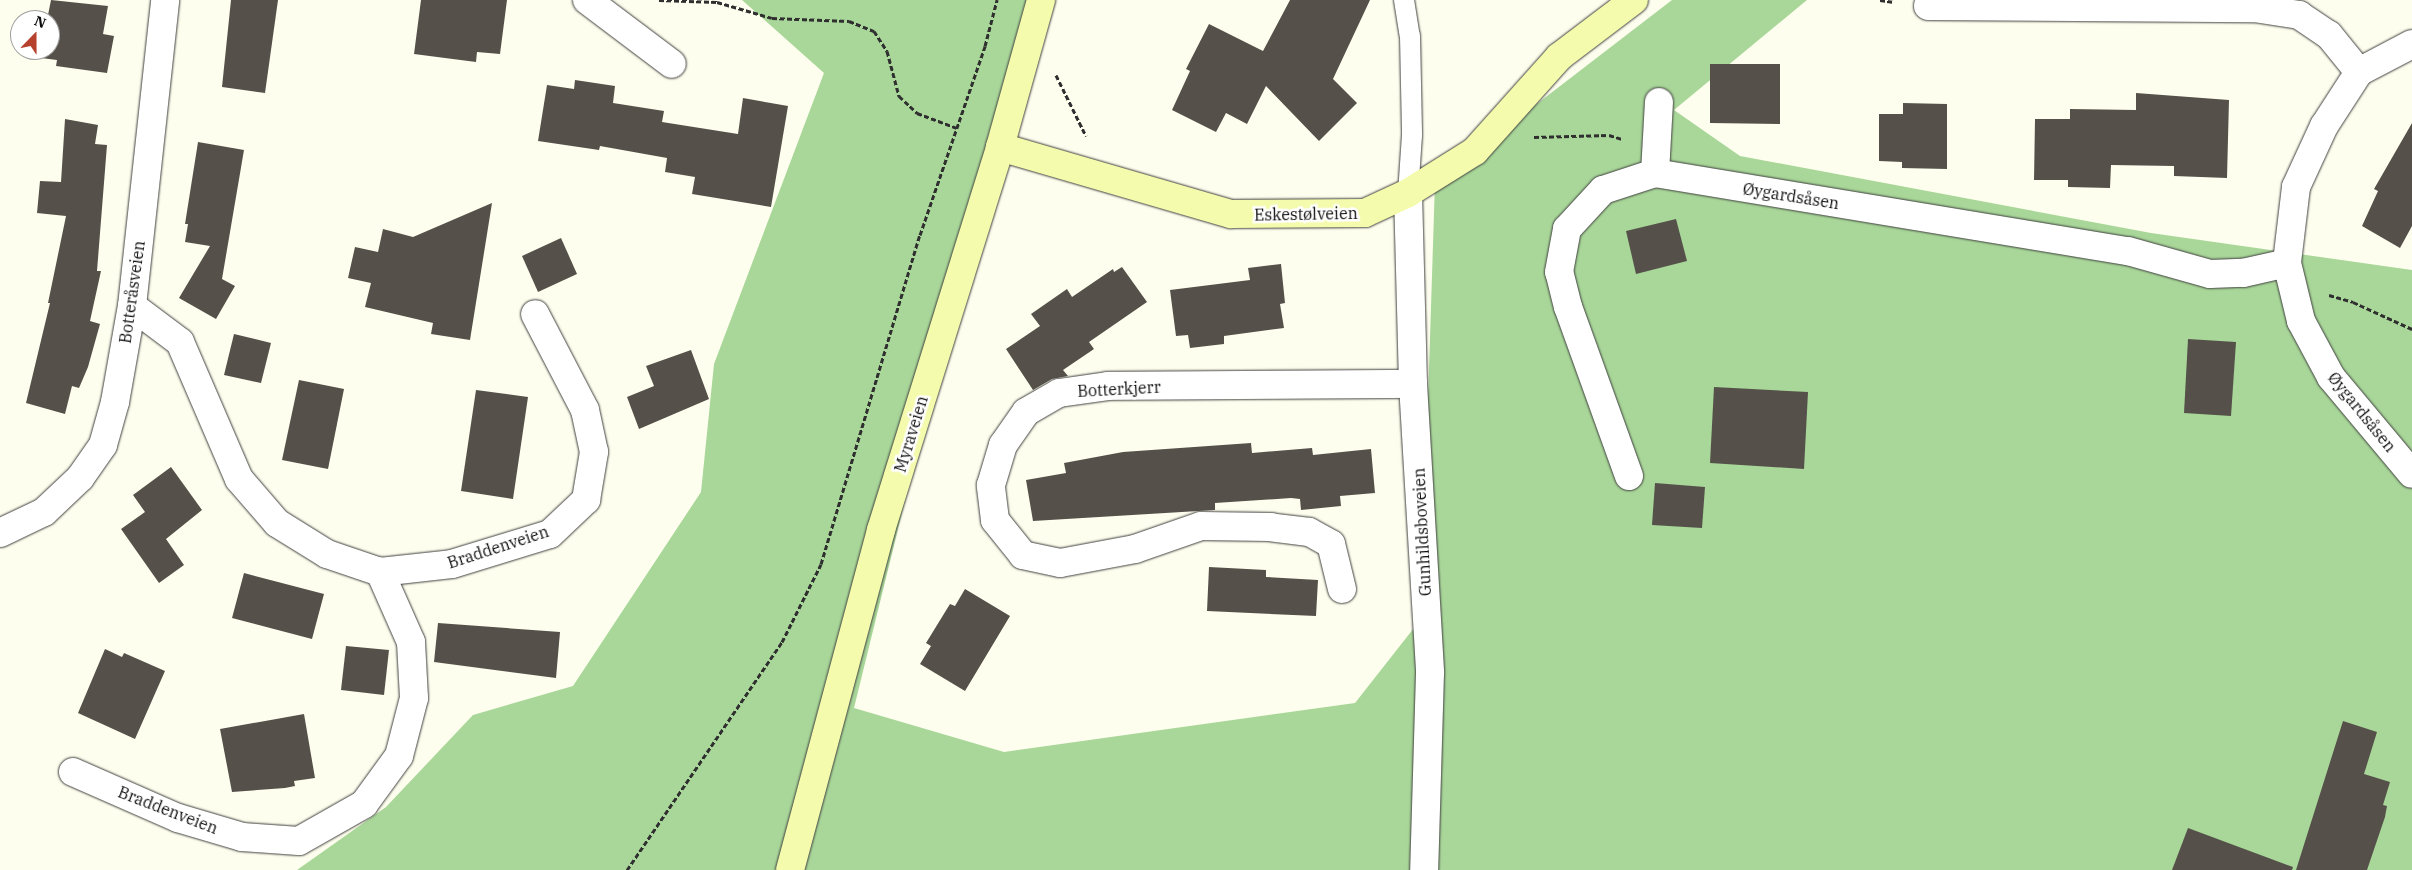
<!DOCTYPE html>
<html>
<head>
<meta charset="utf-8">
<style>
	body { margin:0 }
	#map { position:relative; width:2412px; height:870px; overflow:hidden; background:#fefeee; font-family:"IBM Plex Serif",serif }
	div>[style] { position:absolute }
	.forest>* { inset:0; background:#a9d799 }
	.building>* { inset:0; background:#55514a }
	.path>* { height:3px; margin-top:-1.5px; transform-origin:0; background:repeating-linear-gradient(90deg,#2f2f2f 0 5px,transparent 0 7.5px) }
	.roads { filter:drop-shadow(0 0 1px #404040) drop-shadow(0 0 1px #404040) }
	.lane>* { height:20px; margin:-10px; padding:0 10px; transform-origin:10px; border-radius:10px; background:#fff }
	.street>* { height:28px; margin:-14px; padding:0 14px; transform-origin:14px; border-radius:14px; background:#fff }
	.secondary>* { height:28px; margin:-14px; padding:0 14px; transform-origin:14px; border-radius:14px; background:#f4fbac }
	span { translate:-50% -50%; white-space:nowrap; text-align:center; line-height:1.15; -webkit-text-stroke:5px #fff; paint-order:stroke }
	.street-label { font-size:16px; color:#0d0d0d }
	.north { position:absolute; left:10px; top:10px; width:50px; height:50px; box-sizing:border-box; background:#fff; border:1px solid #9e9e9e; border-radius:50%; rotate:22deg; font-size:14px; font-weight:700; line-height:20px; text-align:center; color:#0d0d0d }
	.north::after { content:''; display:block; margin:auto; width:18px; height:22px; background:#b6412c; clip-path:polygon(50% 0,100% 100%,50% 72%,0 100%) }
</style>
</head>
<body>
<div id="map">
	<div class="forest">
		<div style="clip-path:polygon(742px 0,1028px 0,854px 708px,1004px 752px,1355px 703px,1421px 619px,1435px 182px,1672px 0,1807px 0,1674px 110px,1740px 156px,2151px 233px,2412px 270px,2412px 870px,297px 870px,386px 807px,473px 715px,573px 686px,701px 492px,714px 364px,824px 73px)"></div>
	</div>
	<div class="building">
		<div style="clip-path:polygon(51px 0,108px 6px,103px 34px,114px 36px,107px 73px,56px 66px,57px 60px,41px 58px,42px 50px,50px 50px,50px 20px,47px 20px)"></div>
		<div style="clip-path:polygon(231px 0,278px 0,265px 93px,222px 87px)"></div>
		<div style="clip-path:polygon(421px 0,507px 0,500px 54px,477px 52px,476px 62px,414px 54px)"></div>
		<div style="clip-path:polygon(1290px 0,1370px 0,1333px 79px,1357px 103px,1319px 141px,1266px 86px,1247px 124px,1226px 113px,1216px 132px,1172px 110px,1190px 71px,1186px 69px,1209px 24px,1263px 51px)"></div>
		<div style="clip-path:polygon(1710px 64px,1780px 64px,1780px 124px,1710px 123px)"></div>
		<div style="clip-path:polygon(575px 80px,615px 86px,613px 103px,664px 111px,662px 122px,738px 134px,743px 98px,788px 106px,771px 207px,692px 194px,695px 177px,665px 172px,667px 158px,600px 146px,599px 150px,538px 141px,547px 85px,574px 89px)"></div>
		<div style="clip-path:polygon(2136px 93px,2229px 100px,2227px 178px,2174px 176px,2174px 166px,2111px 165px,2110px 188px,2068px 187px,2068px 180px,2034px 180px,2035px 119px,2070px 119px,2070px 109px,2136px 110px)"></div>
		<div style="clip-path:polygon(1903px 103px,1947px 104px,1947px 169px,1902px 168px,1902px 162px,1879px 161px,1879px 114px,1903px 114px)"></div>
		<div style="clip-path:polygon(65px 119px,98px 125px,95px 144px,107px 145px,97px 271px,101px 271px,90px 321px,100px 324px,88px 367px,79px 388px,72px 386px,65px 414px,26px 403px,50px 303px,48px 303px,66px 216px,37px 213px,40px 181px,61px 182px)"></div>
		<div style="clip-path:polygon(2412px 123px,2412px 226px,2400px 248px,2362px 226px,2378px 191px,2374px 189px)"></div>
		<div style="clip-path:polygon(198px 142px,244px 150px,222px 279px,235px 286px,216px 319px,179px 298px,210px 246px,185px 242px,188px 224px,185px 224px)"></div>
		<div style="clip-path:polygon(492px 203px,470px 340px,431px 334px,433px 323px,365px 307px,371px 283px,348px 278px,355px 247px,378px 252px,383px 229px,413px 237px)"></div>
		<div style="clip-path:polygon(1676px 219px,1687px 261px,1636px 274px,1626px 231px)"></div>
		<div style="clip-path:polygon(561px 238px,577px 274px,538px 292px,522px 256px)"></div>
		<div style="clip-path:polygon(1281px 264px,1285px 303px,1280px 304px,1284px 328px,1224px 336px,1224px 344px,1190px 348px,1188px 335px,1176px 336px,1170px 290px,1250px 280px,1248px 268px)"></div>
		<div style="clip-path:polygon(1122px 267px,1147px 302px,1089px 342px,1094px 349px,1063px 370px,1068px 376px,1052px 379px,1033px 390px,1006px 349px,1040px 326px,1031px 314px,1067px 289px,1072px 297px,1113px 269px,1114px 272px)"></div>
		<div style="clip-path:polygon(234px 334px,271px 343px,261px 383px,224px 375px)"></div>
		<div style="clip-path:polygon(2188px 339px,2236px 342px,2231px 416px,2184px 413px)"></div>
		<div style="clip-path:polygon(691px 350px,709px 399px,639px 429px,627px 397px,654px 386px,646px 366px)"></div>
		<div style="clip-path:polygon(299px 380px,344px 389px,328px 469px,282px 460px)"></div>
		<div style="clip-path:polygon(1714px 387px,1808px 392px,1804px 469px,1710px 463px)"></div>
		<div style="clip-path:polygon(476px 390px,528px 397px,513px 499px,461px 491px)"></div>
		<div style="clip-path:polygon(1251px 443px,1252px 453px,1312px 448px,1313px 455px,1371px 449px,1375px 493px,1340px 496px,1341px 506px,1301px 510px,1300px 499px,1291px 498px,1215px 503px,1215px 510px,1033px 521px,1026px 480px,1066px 473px,1064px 463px,1123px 452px)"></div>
		<div style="clip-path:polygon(171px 467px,202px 510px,166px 539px,184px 565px,159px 583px,121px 529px,145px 512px,133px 495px)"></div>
		<div style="clip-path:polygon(1655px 483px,1705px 487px,1702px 528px,1652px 525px)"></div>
		<div style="clip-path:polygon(1209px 567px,1266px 570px,1266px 577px,1318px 580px,1316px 616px,1207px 611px)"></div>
		<div style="clip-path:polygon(244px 573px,324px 594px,312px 639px,232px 618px)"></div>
		<div style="clip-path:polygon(965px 589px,1010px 616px,965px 691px,920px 664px,931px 646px,926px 643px,950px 604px,955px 606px)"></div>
		<div style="clip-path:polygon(438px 623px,560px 632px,556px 678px,434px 662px)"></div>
		<div style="clip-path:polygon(346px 646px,389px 650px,384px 695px,341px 690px)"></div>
		<div style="clip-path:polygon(105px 649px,122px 657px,124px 653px,165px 671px,135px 739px,78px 713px)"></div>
		<div style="clip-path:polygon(304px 714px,315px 778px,294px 781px,295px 786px,285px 788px,232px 792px,220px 729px)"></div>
		<div style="clip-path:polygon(2343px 721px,2377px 732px,2364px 774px,2390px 782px,2383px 805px,2387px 806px,2385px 817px,2367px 870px,2296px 870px)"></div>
		<div style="clip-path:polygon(2188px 828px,2293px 867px,2292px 870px,2172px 870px)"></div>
	</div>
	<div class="path">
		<div style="left:659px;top:0;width:58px;rotate:2deg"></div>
		<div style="left:717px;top:2px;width:57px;rotate:16.2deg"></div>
		<div style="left:772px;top:18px;width:77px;rotate:2.2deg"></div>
		<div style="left:849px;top:21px;width:27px;rotate:22deg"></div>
		<div style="left:874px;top:31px;width:24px;rotate:57deg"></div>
		<div style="left:887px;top:51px;width:47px;rotate:75.1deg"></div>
		<div style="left:899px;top:96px;width:25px;rotate:43deg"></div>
		<div style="left:917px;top:113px;width:43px;rotate:20.6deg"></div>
		<div style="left:1880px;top:0;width:14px;rotate:8deg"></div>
		<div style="left:1056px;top:75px;width:68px;rotate:63.8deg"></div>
		<div style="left:1534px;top:137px;width:75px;rotate:-1.5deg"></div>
		<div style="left:1609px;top:135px;width:14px;rotate:17deg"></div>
		<div style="left:2329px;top:295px;width:25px;rotate:16deg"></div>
		<div style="left:2353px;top:302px;width:65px;rotate:24.6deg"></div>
		<div style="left:627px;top:870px;width:276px;rotate:-55.8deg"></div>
		<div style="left:782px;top:642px;width:87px;rotate:-63.4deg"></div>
		<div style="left:821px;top:564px;width:344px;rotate:-73.3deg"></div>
		<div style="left:920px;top:235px;width:200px;rotate:-71deg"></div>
		<div style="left:985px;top:46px;width:48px;rotate:-75.4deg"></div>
	</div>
	<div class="roads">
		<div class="lane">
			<div style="left:1404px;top:0;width:36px;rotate:81deg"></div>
			<div style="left:1410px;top:36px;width:99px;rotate:88.8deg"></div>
			<div style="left:1412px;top:135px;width:58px;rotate:93.9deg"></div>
		</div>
		<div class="street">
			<div style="left:587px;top:0;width:106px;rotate:37deg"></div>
			<div style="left:1928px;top:6px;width:326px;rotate:0.4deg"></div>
			<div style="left:2254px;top:8px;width:46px;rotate:8.8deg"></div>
			<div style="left:2299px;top:15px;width:36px;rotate:34deg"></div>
			<div style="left:2329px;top:35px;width:48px;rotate:51deg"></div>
			<div style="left:2412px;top:44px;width:60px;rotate:152.2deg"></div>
			<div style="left:2359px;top:72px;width:64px;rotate:122.9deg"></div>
			<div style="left:2324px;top:126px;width:67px;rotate:114.7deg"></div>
			<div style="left:2296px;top:187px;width:77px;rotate:96.8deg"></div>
			<div style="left:2287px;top:263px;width:60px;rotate:76.4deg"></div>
			<div style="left:2301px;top:321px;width:64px;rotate:61.8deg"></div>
			<div style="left:2331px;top:377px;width:126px;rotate:50.1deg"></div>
			<div style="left:1655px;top:173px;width:71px;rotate:-86.8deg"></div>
			<div style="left:1408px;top:193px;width:191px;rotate:88.5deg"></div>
			<div style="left:1413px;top:384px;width:289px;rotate:86.6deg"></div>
			<div style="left:1430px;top:673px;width:197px;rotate:91.7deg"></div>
			<div style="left:132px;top:306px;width:60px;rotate:36.9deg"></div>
			<div style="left:180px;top:342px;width:149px;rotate:66.7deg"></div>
			<div style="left:239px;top:479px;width:58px;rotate:49.2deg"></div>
			<div style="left:277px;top:523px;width:59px;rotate:31.8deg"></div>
			<div style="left:327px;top:554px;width:56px;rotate:18.8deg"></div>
			<div style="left:380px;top:572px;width:72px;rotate:-6.3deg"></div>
			<div style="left:452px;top:564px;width:102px;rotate:-17deg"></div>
			<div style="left:550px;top:534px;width:50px;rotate:-43.4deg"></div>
			<div style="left:586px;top:500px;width:49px;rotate:-80.5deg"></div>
			<div style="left:594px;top:452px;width:43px;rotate:-102.1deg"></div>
			<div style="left:585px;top:410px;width:108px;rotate:-117.5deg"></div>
			<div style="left:1629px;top:476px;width:180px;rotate:-109.8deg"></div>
			<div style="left:1568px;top:307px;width:36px;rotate:-104deg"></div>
			<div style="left:1559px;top:272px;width:44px;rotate:-79.5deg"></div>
			<div style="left:1567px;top:229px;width:53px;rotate:-47.3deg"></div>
			<div style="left:1603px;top:190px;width:55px;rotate:-18.1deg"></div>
			<div style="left:1655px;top:173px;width:479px;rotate:9.4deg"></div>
			<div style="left:2128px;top:251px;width:85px;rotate:15.7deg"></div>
			<div style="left:2210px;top:274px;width:33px;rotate:-2deg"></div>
			<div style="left:2243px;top:273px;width:45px;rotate:-12.8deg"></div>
			<div style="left:0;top:533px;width:49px;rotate:-25.5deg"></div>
			<div style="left:44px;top:512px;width:50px;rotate:-43.4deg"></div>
			<div style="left:80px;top:478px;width:40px;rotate:-55.1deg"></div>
			<div style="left:103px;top:445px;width:45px;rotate:-74.4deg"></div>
			<div style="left:115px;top:402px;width:97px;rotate:-80deg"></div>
			<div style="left:132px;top:306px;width:308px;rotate:-83.8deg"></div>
			<div style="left:1342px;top:589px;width:46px;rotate:-103.7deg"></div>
			<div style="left:1331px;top:544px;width:25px;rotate:-151deg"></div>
			<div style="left:1309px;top:532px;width:38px;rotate:-173deg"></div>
			<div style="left:1271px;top:527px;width:70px;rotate:-179.2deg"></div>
			<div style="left:1201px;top:526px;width:70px;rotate:160.8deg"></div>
			<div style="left:1135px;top:549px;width:76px;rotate:169.4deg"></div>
			<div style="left:1060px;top:563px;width:38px;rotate:-168deg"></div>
			<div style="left:1023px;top:555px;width:45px;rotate:-128.7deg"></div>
			<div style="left:995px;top:520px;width:35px;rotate:-97deg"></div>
			<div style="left:991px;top:485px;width:42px;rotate:-73.3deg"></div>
			<div style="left:1003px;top:445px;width:40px;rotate:-55.1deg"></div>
			<div style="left:1026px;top:412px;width:38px;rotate:-30deg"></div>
			<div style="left:1059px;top:393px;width:49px;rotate:-8.1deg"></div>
			<div style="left:1108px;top:386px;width:305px;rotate:-0.4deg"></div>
			<div style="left:73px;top:772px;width:115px;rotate:23.7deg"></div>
			<div style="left:178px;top:818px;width:67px;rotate:16.5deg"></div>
			<div style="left:242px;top:837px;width:57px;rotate:4deg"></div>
			<div style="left:299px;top:841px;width:75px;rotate:-29.6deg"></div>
			<div style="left:364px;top:804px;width:59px;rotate:-53.9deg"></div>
			<div style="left:399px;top:756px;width:60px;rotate:-75.5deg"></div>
			<div style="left:414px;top:698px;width:56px;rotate:-93.1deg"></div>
			<div style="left:411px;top:642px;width:77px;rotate:-113.9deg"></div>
		</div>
		<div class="secondary">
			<div style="left:1000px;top:147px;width:241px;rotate:16.2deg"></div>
			<div style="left:1231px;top:214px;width:134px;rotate:-0.4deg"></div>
			<div style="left:1365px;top:213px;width:47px;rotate:-24.9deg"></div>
			<div style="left:1408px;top:193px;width:79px;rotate:-32.1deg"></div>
			<div style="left:1475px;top:151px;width:126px;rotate:-48.2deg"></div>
			<div style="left:1559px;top:57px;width:94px;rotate:-37.2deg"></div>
			<div style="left:790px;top:870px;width:352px;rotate:-75deg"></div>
			<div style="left:881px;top:530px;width:401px;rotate:-72.7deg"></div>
			<div style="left:1000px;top:147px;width:153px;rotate:-74.4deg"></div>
		</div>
	</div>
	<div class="street-label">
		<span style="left:1791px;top:196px;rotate:9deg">Øygardsåsen</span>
		<span style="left:1306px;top:214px;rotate:-1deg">Eskestølveien</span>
		<span style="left:132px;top:292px;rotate:-82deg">Botteråsveien</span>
		<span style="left:1119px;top:389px;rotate:-3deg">Botterkjerr</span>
		<span style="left:2362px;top:412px;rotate:51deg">Øygardsåsen</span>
		<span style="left:911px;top:434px;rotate:-73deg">Myraveien</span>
		<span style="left:1422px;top:532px;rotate:-93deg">Gunhildsboveien</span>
		<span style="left:498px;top:547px;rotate:-18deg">Braddenveien</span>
		<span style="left:168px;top:810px;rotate:21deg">Braddenveien</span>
	</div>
	<div class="north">N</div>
</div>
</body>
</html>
